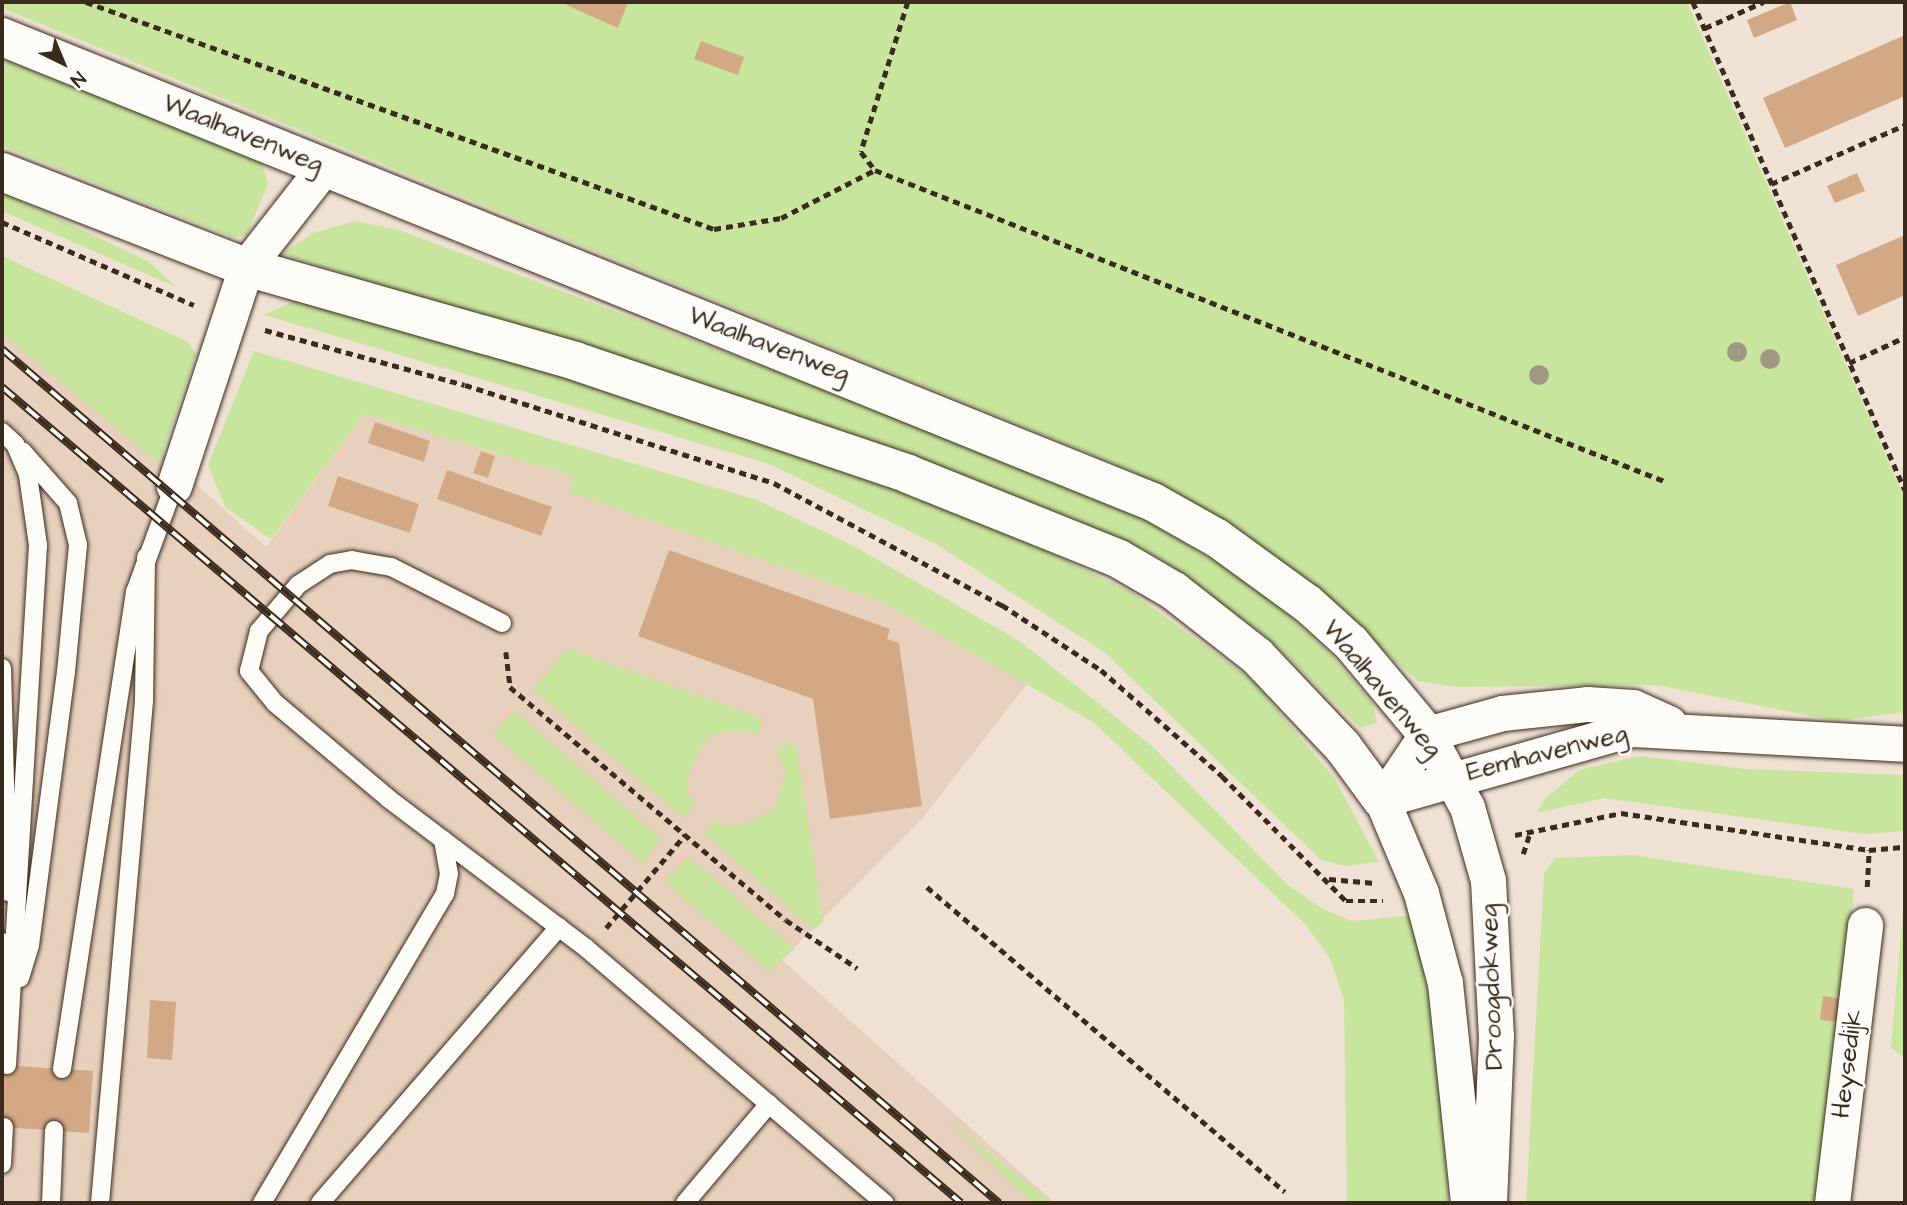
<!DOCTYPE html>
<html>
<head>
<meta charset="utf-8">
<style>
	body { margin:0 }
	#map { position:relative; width:1907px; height:1205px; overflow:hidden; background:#f0e3d5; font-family:"Architects Daughter",sans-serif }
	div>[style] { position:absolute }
	.built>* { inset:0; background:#e7d1bd }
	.green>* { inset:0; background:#c7e59d }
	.building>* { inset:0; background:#d3a885 }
	.path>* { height:4.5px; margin-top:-2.25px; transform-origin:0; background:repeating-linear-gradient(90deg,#3b2a1e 0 7px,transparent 0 12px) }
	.roads { filter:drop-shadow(0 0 2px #3b2a1e) drop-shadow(0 0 2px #3b2a1e) }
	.lane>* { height:18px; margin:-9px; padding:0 9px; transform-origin:9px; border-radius:9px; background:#fdfcf7 }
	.street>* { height:35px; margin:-17.5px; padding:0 17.5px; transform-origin:17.5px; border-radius:17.5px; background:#fdfcf7 }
	.secondary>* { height:38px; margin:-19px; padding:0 19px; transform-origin:19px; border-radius:19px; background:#fdfcf7 }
	.rail>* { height:8px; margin-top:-4px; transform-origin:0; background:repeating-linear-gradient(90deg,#fdfcf7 0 16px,#3b2a1e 0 32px); box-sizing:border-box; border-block:2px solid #3b2a1e }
	.trees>* { width:20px; height:20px; margin:-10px; border-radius:50%; background:#a09782 }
	span { translate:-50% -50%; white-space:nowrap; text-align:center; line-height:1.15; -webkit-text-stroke:5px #fdfcf7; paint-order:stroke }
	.street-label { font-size:26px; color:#3b2a1e }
	.frame { position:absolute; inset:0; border:4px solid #3b2a1e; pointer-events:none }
	.north { position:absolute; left:28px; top:28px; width:70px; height:70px; -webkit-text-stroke:5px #fdfcf7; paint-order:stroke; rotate:137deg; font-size:19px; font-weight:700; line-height:28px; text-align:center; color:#3b2a1e }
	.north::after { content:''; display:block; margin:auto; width:24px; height:32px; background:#3b2a1e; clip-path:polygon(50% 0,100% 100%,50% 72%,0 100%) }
</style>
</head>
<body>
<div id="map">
	<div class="built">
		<div style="clip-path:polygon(2px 310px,266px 547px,364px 414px,574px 476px,571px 492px,882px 602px,1027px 684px,921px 820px,782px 960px,1055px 1203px,2px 1203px)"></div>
	</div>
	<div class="green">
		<div style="clip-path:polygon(2px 2px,1687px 2px,1905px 499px,1905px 712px,1836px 721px,1658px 685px,1456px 687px,1418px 681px,1313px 588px,1200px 508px,1127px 469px,2px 8px)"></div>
		<div style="clip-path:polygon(2px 59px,262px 162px,268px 184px,247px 234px,235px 238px,2px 146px)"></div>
		<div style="clip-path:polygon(2px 192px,148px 261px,176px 287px,2px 211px)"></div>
		<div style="clip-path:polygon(355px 221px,399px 230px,1100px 493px,1262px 589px,1331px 655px,1373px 704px,1377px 723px,1360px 728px,1268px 638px,1156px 556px,1068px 516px,634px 365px,282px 254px,313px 233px)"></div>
		<div style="clip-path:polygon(2px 256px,188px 342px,196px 354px,159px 463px,2px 333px)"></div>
		<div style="clip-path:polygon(296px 300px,706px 418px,1008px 532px,1131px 592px,1251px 679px,1335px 779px,1379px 862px,1346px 866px,1321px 860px,1104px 652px,936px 544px,769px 464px,264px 315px)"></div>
		<div style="clip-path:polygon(254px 351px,757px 500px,852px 545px,1021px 642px,1152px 746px,1288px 885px,1321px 908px,1351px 921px,1407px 916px,1415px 927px,1437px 1038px,1449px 1203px,1347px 1203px,1344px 1000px,1330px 958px,1306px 925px,1093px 722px,882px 602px,570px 492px,574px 476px,364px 414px,271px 539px,225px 507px,208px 465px)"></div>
		<div style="clip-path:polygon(568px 649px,762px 718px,758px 735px,734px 730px,715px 734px,702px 745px,687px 775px,687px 792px,695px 804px,684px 818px,533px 689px)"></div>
		<div style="clip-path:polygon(514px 711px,661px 839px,643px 863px,493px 734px)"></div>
		<div style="clip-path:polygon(796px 743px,823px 922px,814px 930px,704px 833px,715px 819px,721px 825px,741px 826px,774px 810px,786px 771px,775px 749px)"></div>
		<div style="clip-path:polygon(1640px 756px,1745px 769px,1905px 775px,1905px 831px,1865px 834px,1604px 798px,1537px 813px,1544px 800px,1579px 770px)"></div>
		<div style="clip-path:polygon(1632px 855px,1854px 889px,1841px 1046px,1815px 1203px,1526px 1203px,1544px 873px,1555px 858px)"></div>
		<div style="clip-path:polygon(689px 857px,794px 949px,769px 971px,665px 882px)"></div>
		<div style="clip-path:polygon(1905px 890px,1905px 1058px,1891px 1048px)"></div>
		<div style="clip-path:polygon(947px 1120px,1052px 1203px,1033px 1203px)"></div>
	</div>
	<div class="building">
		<div style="clip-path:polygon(560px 2px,628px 2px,618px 28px)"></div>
		<div style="clip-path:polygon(1790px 2px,1797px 20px,1754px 38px,1747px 20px)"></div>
		<div style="clip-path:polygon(1905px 35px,1905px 96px,1785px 148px,1763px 98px)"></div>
		<div style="clip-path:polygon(701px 41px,744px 57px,738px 75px,694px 59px)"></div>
		<div style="clip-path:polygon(1857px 173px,1865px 191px,1835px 203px,1827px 186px)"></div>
		<div style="clip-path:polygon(1905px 235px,1905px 295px,1858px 316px,1836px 265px)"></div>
		<div style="clip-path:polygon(375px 422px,430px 441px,424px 462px,368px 443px)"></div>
		<div style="clip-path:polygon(481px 451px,495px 456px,488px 478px,473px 473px)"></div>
		<div style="clip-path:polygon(447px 470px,552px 507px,541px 536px,437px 499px)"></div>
		<div style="clip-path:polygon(338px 476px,419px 504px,410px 533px,328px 506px)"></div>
		<div style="clip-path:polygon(669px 550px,890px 629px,887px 639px,899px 643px,922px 806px,830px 819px,813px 699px,638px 636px)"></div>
		<div style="clip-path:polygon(1823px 996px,1842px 999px,1839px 1022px,1820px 1020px)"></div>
		<div style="clip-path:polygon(150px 1000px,176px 1002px,172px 1060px,147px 1058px)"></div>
		<div style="clip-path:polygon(2px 1065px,93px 1071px,89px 1133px,2px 1127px)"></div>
	</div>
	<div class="path">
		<div style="left:86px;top:2px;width:668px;rotate:19.87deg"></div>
		<div style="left:714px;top:229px;width:68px;rotate:-9.3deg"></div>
		<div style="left:781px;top:218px;width:106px;rotate:-27.1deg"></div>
		<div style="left:908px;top:2px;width:157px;rotate:107.4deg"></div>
		<div style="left:861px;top:152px;width:23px;rotate:52deg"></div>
		<div style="left:875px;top:170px;width:848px;rotate:21.51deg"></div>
		<div style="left:1693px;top:2px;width:532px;rotate:66.52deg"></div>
		<div style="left:1705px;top:28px;width:64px;rotate:-24.1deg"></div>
		<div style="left:1771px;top:184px;width:146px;rotate:-23.8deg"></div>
		<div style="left:2px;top:222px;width:209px;rotate:23.4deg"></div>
		<div style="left:265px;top:330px;width:207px;rotate:15.4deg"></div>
		<div style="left:465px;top:385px;width:324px;rotate:17.6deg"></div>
		<div style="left:774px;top:483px;width:259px;rotate:28.2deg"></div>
		<div style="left:1002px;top:605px;width:118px;rotate:33.3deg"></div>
		<div style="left:1101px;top:670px;width:161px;rotate:41.2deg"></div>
		<div style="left:1222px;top:776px;width:176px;rotate:45.2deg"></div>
		<div style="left:1346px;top:901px;width:37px"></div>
		<div style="left:1849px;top:363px;width:62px;rotate:-24.9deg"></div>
		<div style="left:506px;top:652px;width:35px;rotate:83deg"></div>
		<div style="left:510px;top:687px;width:361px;rotate:40.2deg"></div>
		<div style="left:786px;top:920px;width:86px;rotate:34.1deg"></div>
		<div style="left:1515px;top:835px;width:108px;rotate:-11.7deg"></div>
		<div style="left:1621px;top:813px;width:251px;rotate:8.5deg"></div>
		<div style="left:1869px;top:850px;width:36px;rotate:-5deg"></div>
		<div style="left:1523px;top:854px;width:23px;rotate:-72deg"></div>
		<div style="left:1329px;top:879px;width:46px;rotate:5deg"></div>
		<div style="left:927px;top:887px;width:470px;rotate:40.4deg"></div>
		<div style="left:1867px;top:887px;width:37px;rotate:-87deg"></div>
		<div style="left:606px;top:928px;width:122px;rotate:-49.7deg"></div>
	</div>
	<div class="roads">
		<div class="lane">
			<div style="left:2px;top:432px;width:18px;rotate:43deg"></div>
			<div style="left:15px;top:444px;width:34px;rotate:67deg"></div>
			<div style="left:28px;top:475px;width:71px;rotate:81.9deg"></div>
			<div style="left:38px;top:545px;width:521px;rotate:93.41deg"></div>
			<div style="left:502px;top:623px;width:124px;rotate:-153.2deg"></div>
			<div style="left:391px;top:567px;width:40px;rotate:-170deg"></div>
			<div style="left:352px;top:560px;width:22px;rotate:170deg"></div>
			<div style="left:330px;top:564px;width:38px;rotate:147deg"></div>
			<div style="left:298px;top:585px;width:60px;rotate:130.3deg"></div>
			<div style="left:259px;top:631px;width:41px;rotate:104deg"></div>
			<div style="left:249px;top:671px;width:41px;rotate:50.9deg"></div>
			<div style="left:275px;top:703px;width:149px;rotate:40.1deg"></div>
			<div style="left:389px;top:799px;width:247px;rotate:37.1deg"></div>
			<div style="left:586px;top:948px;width:393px;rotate:40.5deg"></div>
			<div style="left:2px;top:668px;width:224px;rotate:88.5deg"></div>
			<div style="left:2px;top:942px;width:28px;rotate:84deg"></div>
			<div style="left:20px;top:978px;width:34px;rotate:-73deg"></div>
			<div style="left:30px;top:945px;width:275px;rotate:-82.5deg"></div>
			<div style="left:66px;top:672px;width:128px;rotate:-84.6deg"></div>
			<div style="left:78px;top:545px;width:43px;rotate:-103.4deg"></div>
			<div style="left:68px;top:503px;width:69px;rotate:-131.5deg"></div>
			<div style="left:62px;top:1069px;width:483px;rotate:-81.3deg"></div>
			<div style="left:135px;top:592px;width:113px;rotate:-69.8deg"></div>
			<div style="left:2px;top:1164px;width:37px;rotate:-87deg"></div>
			<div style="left:51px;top:1203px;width:73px;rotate:-87.6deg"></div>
			<div style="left:100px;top:1203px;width:504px;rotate:-84.99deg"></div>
			<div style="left:144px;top:701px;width:144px;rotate:-89.2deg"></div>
			<div style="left:262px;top:1203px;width:359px;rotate:-59.4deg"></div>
			<div style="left:445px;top:894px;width:20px;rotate:-79deg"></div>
			<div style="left:449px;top:874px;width:35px;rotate:-100deg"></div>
			<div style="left:320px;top:1203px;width:365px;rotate:-49.1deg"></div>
			<div style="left:685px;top:1203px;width:130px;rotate:-49.7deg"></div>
		</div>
		<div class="street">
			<div style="left:174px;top:486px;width:231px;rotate:-71.8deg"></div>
			<div style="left:246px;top:267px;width:127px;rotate:-52deg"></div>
			<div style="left:1427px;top:734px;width:83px;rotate:61.3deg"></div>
			<div style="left:1467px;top:807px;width:76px;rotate:74deg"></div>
			<div style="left:1488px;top:880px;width:156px;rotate:87.1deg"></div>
			<div style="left:1496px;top:1036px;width:167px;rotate:92.4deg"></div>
			<div style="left:1382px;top:800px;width:260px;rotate:-15.9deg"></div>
			<div style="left:1632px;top:729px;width:273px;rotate:3.1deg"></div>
			<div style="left:1382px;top:800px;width:101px;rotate:67.2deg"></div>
			<div style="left:1421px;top:893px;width:93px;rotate:75.1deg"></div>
			<div style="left:1445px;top:983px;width:221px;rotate:84deg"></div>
			<div style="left:1382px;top:800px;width:80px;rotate:-55.7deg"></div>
			<div style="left:1427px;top:734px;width:78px;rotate:-15.6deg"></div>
			<div style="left:1502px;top:713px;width:85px;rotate:-6deg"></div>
			<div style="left:1587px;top:704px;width:46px;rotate:3.7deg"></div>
			<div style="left:1633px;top:707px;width:39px;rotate:24deg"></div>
			<div style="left:1832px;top:1203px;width:280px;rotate:-83.2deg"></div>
		</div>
		<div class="secondary">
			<div style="left:2px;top:37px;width:1241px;rotate:22deg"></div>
			<div style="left:1153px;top:502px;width:73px;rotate:29.4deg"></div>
			<div style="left:1217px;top:538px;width:112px;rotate:36deg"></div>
			<div style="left:1308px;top:604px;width:58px;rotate:42.2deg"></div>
			<div style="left:1351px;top:643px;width:119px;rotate:50.1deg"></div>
			<div style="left:2px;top:172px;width:262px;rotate:21.3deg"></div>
			<div style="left:246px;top:267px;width:342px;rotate:15.9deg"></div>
			<div style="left:575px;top:361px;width:352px;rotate:18.7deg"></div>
			<div style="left:908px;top:474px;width:227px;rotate:21.9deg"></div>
			<div style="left:1119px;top:559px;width:64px;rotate:30.2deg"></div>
			<div style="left:1174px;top:591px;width:105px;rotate:38.1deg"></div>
			<div style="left:1257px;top:656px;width:125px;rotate:46.6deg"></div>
			<div style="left:1343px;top:747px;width:66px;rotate:53.7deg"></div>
		</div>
	</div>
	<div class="rail">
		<div style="left:2px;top:349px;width:1313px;rotate:40.58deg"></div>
		<div style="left:2px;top:387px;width:1259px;rotate:40.39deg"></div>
	</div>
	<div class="trees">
		<div style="left:1737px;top:352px"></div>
		<div style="left:1770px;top:359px"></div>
		<div style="left:1539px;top:375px"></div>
	</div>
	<div class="street-label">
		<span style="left:243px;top:134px;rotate:22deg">Waalhavenweg</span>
		<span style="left:769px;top:345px;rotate:21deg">Waalhavenweg</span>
		<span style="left:1382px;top:689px;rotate:50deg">Waalhavenweg</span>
		<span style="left:1547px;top:753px;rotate:-14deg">Eemhavenweg</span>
		<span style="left:1492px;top:987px;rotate:-92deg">Droogdokweg</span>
		<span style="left:1848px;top:1064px;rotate:-83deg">Heysedijk</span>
	</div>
	<div class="frame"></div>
	<div class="north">N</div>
</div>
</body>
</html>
